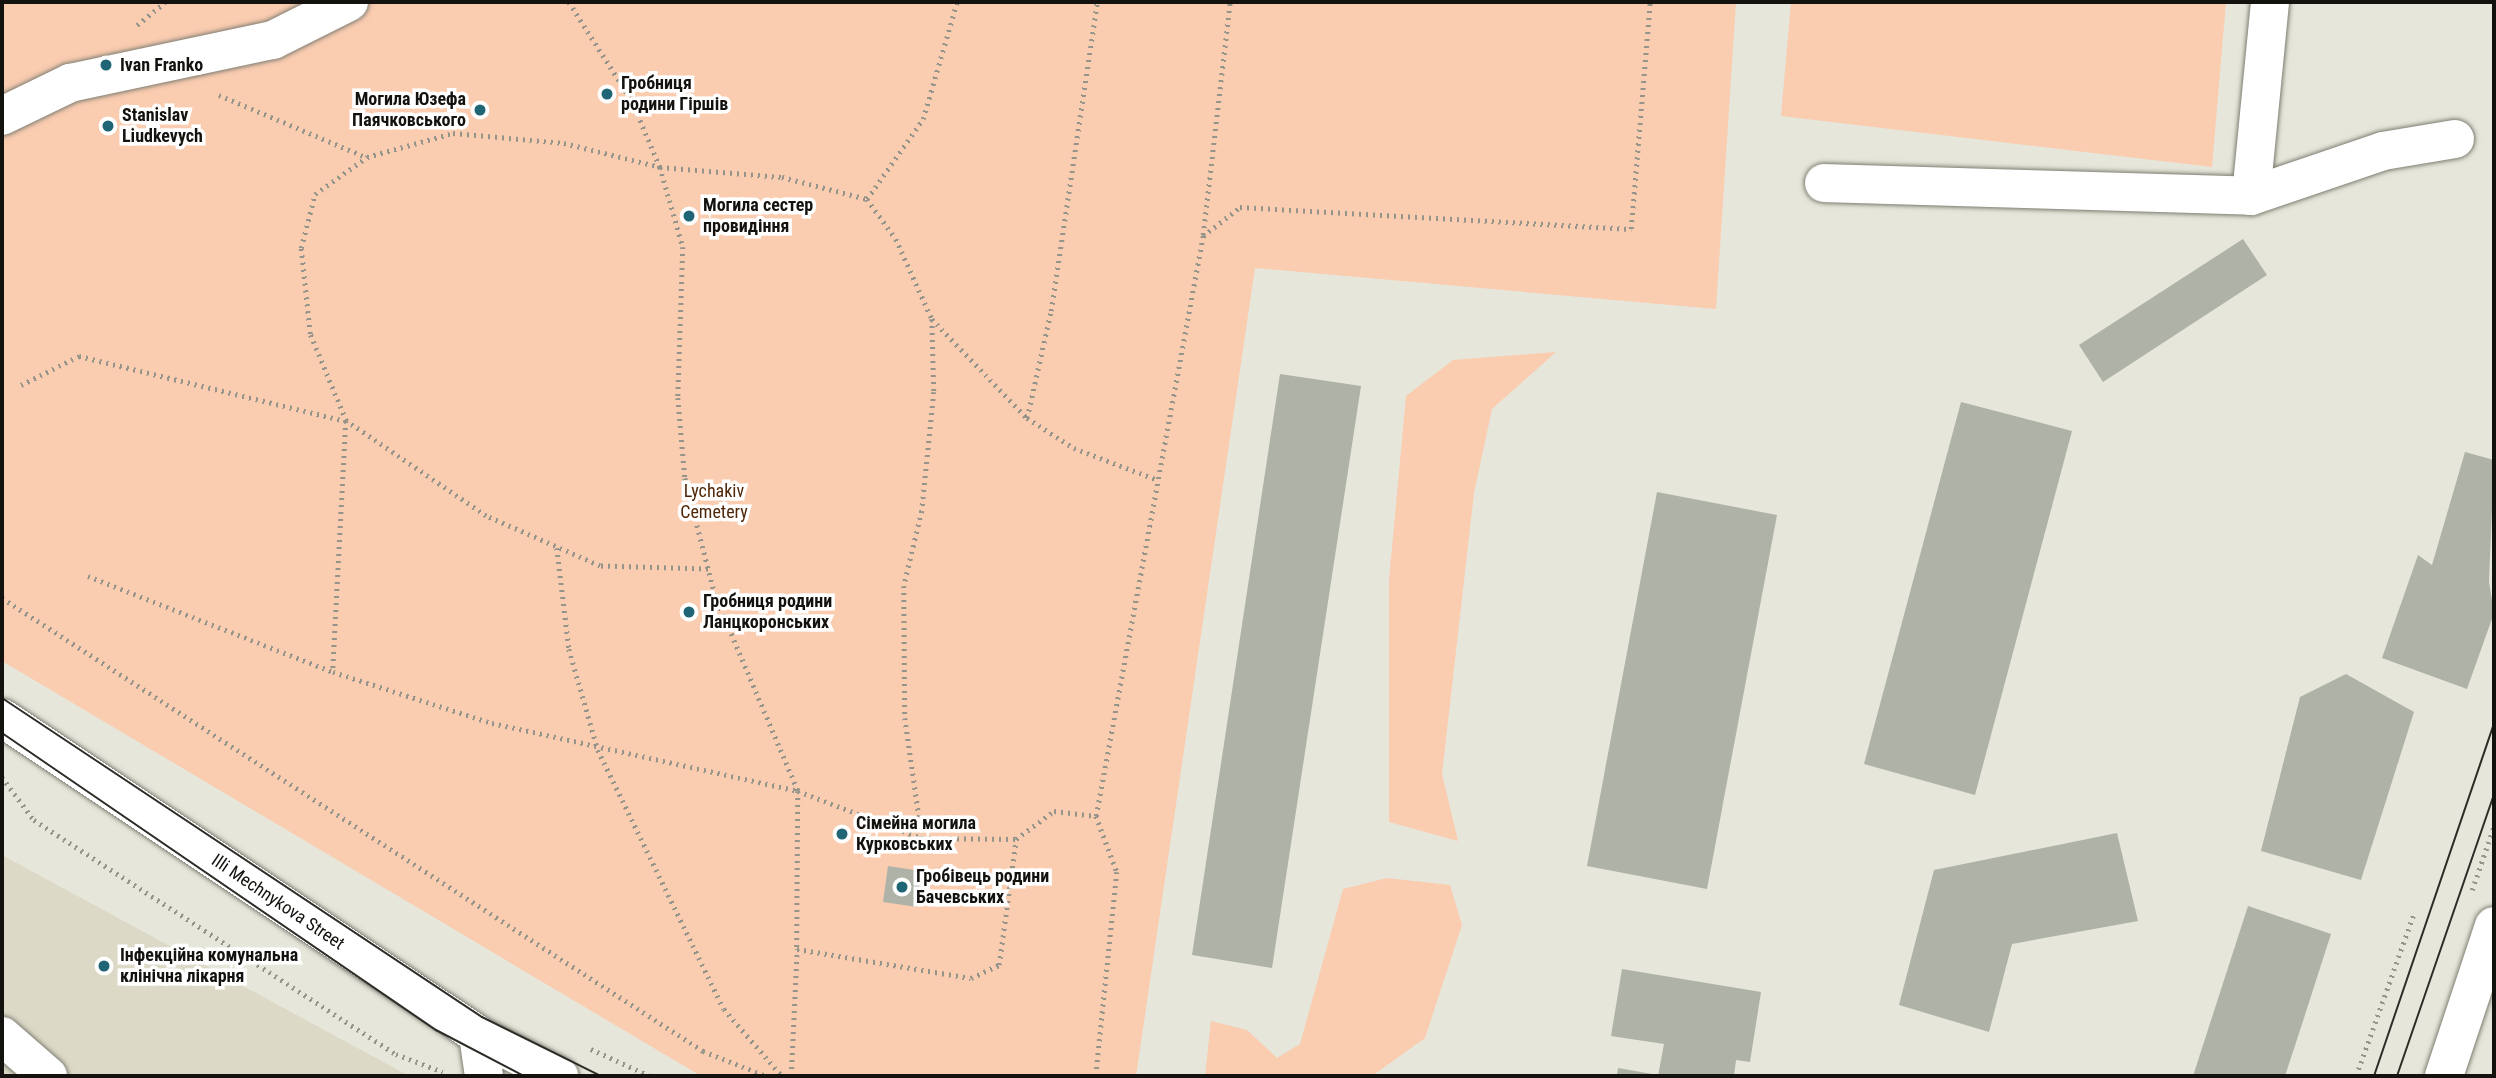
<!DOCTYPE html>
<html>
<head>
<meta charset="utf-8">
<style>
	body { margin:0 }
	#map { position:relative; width:2496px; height:1078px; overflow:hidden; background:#e7e6da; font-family:"Roboto Condensed",sans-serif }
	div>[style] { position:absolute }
	.built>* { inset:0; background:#dcd9c6 }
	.green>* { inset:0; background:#faccb0 }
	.building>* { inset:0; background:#aeb2a7 }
	.path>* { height:4.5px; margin-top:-2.25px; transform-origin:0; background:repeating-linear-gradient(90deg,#95948b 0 2px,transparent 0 7px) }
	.roads { filter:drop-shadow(0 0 2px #7f7e73) drop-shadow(0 0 2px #7f7e73) }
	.minor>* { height:38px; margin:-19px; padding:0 19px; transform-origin:19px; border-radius:19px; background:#fff }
	.major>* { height:38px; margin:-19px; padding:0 19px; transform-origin:19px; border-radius:19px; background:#fff }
	.tram>* { height:2px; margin:-1px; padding:0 1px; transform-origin:1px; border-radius:1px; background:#2d2c27 }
	.dots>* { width:19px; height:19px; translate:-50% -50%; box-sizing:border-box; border:4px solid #fff; border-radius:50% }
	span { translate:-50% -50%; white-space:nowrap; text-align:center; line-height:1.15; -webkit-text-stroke:7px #fff; paint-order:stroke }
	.poi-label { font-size:18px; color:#13120e; font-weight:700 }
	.left { translate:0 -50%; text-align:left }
	.right { translate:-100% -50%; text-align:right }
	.park-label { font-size:18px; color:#4f2607 }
	.street-label { font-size:18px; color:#13120e }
	.frame { position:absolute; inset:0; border:4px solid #13120e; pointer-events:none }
</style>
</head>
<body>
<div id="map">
	<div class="built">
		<div style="clip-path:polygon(2px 855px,409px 1076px,2px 1076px)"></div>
	</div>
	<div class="green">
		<div style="clip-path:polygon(2px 2px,1736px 2px,1716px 309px,1255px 268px,1136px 1076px,701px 1076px,2px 661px)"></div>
		<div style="clip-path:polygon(1791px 2px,2226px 2px,2212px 167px,1781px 116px)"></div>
		<div style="clip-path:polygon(1556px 352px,1492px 409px,1474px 493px,1442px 774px,1458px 841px,1389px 822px,1389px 580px,1406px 396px,1453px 360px)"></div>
		<div style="clip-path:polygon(1387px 878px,1450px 885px,1462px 925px,1425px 1038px,1372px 1076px,1205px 1076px,1211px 1021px,1247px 1030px,1277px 1058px,1300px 1044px,1343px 889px)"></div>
	</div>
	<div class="building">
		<div style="clip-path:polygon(2243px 239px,2267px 275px,2103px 382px,2079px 345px)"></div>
		<div style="clip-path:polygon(1280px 374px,1361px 386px,1272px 968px,1192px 955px)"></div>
		<div style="clip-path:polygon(1961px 402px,2072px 431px,1975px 795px,1864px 764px)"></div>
		<div style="clip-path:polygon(2465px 452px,2494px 460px,2489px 582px,2494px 613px,2467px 689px,2382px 658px,2418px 555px,2432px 565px)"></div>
		<div style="clip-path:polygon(1657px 492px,1777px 515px,1707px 889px,1587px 866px)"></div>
		<div style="clip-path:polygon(2346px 674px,2414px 712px,2361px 880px,2261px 851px,2300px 697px)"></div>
		<div style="clip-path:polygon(2117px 833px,2138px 921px,2012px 944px,1989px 1032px,1899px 1005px,1934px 870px)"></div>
		<div style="clip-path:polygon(888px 866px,921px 871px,917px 907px,883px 902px)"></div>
		<div style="clip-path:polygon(2248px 906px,2331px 934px,2303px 1021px,2285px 1076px,2193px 1076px)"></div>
		<div style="clip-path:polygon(1622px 969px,1761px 992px,1750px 1062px,1736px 1060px,1734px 1076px,1658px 1076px,1664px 1044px,1611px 1036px)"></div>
		<div style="clip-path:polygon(1618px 1068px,1658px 1075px,1657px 1076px,1617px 1076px)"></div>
	</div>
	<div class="path">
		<div style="left:569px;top:2px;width:117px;rotate:57.5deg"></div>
		<div style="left:632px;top:101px;width:72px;rotate:67deg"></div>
		<div style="left:660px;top:167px;width:83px;rotate:74deg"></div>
		<div style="left:683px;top:247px;width:151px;rotate:91.9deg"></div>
		<div style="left:678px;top:398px;width:80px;rotate:85deg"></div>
		<div style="left:685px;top:478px;width:121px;rotate:75.6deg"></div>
		<div style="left:715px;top:595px;width:213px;rotate:67deg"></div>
		<div style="left:798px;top:791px;width:158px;rotate:90.4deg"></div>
		<div style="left:797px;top:949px;width:176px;rotate:9.5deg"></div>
		<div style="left:971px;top:978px;width:31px;rotate:-25deg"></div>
		<div style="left:999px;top:965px;width:127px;rotate:-82.3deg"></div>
		<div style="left:137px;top:25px;width:36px;rotate:-39deg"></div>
		<div style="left:219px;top:95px;width:160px;rotate:22.9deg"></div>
		<div style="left:867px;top:199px;width:98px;rotate:-55deg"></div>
		<div style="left:923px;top:119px;width:122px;rotate:-73.8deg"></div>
		<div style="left:1203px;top:235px;width:235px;rotate:-83.4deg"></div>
		<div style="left:932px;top:319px;width:137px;rotate:46.2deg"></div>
		<div style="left:1027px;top:418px;width:56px;rotate:32.6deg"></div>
		<div style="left:1074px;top:448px;width:90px;rotate:20.9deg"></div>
		<div style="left:21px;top:385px;width:65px;rotate:-26.6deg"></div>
		<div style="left:79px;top:356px;width:275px;rotate:13.7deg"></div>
		<div style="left:346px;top:421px;width:251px;rotate:93deg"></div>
		<div style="left:1027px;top:418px;width:110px;rotate:-77.4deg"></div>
		<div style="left:1051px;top:311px;width:312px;rotate:-81.5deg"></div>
		<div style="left:557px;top:548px;width:102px;rotate:83.2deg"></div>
		<div style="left:569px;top:649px;width:105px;rotate:74deg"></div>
		<div style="left:598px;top:750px;width:288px;rotate:64.1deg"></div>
		<div style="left:724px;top:1009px;width:89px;rotate:49.1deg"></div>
		<div style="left:708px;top:569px;width:108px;rotate:-178.4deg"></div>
		<div style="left:600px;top:566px;width:124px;rotate:-156.3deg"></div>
		<div style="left:486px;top:516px;width:169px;rotate:-145.8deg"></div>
		<div style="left:346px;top:421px;width:94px;rotate:-112.5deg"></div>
		<div style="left:310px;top:334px;width:86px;rotate:-96deg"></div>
		<div style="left:301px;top:248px;width:56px;rotate:-75.5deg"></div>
		<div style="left:315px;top:194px;width:64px;rotate:-35.4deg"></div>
		<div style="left:367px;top:157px;width:89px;rotate:-15.6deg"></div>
		<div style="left:453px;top:133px;width:111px;rotate:5.1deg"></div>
		<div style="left:564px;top:143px;width:99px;rotate:14deg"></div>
		<div style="left:660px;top:167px;width:122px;rotate:4.7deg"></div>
		<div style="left:782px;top:177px;width:88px;rotate:14.5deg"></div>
		<div style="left:867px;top:199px;width:49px;rotate:54.1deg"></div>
		<div style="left:896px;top:239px;width:88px;rotate:65.8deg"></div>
		<div style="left:932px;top:319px;width:73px;rotate:88.4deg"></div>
		<div style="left:934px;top:392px;width:120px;rotate:95.8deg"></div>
		<div style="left:922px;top:511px;width:77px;rotate:103.5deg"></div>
		<div style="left:904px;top:586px;width:132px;rotate:89.6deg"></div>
		<div style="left:905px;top:718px;width:121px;rotate:81.9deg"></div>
		<div style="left:88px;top:576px;width:263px;rotate:21.4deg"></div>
		<div style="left:333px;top:672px;width:167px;rotate:17.8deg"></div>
		<div style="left:492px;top:723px;width:313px;rotate:12.5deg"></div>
		<div style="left:798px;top:791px;width:133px;rotate:20.8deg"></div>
		<div style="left:922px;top:838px;width:94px;rotate:0.6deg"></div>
		<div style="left:1016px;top:839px;width:47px;rotate:-36.4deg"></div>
		<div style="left:1054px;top:811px;width:42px;rotate:6.8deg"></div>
		<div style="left:1096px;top:816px;width:60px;rotate:69.4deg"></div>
		<div style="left:1117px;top:872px;width:205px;rotate:95.9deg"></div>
		<div style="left:2px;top:598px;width:835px;rotate:32.87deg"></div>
		<div style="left:703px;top:1051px;width:68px;rotate:21.6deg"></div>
		<div style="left:2px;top:777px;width:54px;rotate:53.3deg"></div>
		<div style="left:34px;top:820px;width:431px;rotate:32.9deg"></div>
		<div style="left:396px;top:1054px;width:50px;rotate:21deg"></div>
		<div style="left:1096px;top:816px;width:590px;rotate:-79.55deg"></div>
		<div style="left:1203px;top:236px;width:47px;rotate:-38.1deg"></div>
		<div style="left:1240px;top:207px;width:392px;rotate:3.2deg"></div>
		<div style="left:1631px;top:229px;width:228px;rotate:-85.2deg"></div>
		<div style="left:2472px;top:890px;width:68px;rotate:-71deg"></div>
		<div style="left:591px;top:1049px;width:65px;rotate:24.6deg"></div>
		<div style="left:791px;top:1076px;width:127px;rotate:-87.3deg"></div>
		<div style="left:2356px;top:1076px;width:173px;rotate:-70.4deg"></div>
	</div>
	<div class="roads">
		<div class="minor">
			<div style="left:2px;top:116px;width:76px;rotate:-25.9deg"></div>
			<div style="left:70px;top:83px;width:208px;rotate:-12deg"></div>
			<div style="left:273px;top:40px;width:85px;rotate:-26.6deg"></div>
			<div style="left:1824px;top:183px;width:427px;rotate:1.7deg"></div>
			<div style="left:2251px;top:196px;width:139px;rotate:-18.8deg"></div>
			<div style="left:2383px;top:151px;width:73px;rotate:-9.5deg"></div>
			<div style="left:2251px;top:196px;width:195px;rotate:-84.4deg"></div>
			<div style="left:478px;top:1035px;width:41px;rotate:81.7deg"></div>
			<div style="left:2px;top:1036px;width:61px;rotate:41deg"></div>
			<div style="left:2444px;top:1076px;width:158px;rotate:-71.6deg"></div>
		</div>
		<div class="major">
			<div style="left:2px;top:718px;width:572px;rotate:33.66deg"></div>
			<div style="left:478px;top:1035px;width:91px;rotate:26.8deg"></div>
		</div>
	</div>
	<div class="tram">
		<div style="left:2px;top:698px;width:576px;rotate:33.61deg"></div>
		<div style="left:482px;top:1017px;width:133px;rotate:26.4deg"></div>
		<div style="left:2px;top:733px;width:526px;rotate:34.39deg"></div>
		<div style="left:436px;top:1030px;width:99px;rotate:27.6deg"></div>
		<div style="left:2374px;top:1076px;width:373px;rotate:-71.2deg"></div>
		<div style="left:2397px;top:1076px;width:298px;rotate:-71deg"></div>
	</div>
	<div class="dots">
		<div style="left:106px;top:65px;background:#1f6575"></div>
		<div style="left:607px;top:94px;background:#1f6575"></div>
		<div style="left:480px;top:110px;background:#1f6575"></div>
		<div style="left:108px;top:126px;background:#1f6575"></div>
		<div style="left:689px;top:216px;background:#1f6575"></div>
		<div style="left:689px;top:612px;background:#1f6575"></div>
		<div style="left:842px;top:834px;background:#1f6575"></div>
		<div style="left:902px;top:887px;background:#1f6575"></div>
		<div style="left:104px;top:966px;background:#1f6575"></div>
	</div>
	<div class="poi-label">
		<span class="left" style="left:120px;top:65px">Ivan Franko</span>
		<span class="left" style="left:621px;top:94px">Гробниця<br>родини Гіршів</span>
		<span class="right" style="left:466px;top:110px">Могила Юзефа<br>Паячковського</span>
		<span class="left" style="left:122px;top:126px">Stanislav<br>Liudkevych</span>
		<span class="left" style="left:703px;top:216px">Могила сестер<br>провидіння</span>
		<span class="left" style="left:703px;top:612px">Гробниця родини<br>Ланцкоронських</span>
		<span class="left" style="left:856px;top:834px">Сімейна могила<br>Курковських</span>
		<span class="left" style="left:916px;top:887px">Гробівець родини<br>Бачевських</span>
		<span class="left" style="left:120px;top:966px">Інфекційна комунальна<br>клінічна лікарня</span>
	</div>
	<div class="park-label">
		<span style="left:714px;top:502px">Lychakiv<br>Cemetery</span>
	</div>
	<div class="street-label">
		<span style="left:278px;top:902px;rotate:34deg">Illi Mechnykova Street</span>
	</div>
	<div class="frame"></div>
</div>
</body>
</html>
